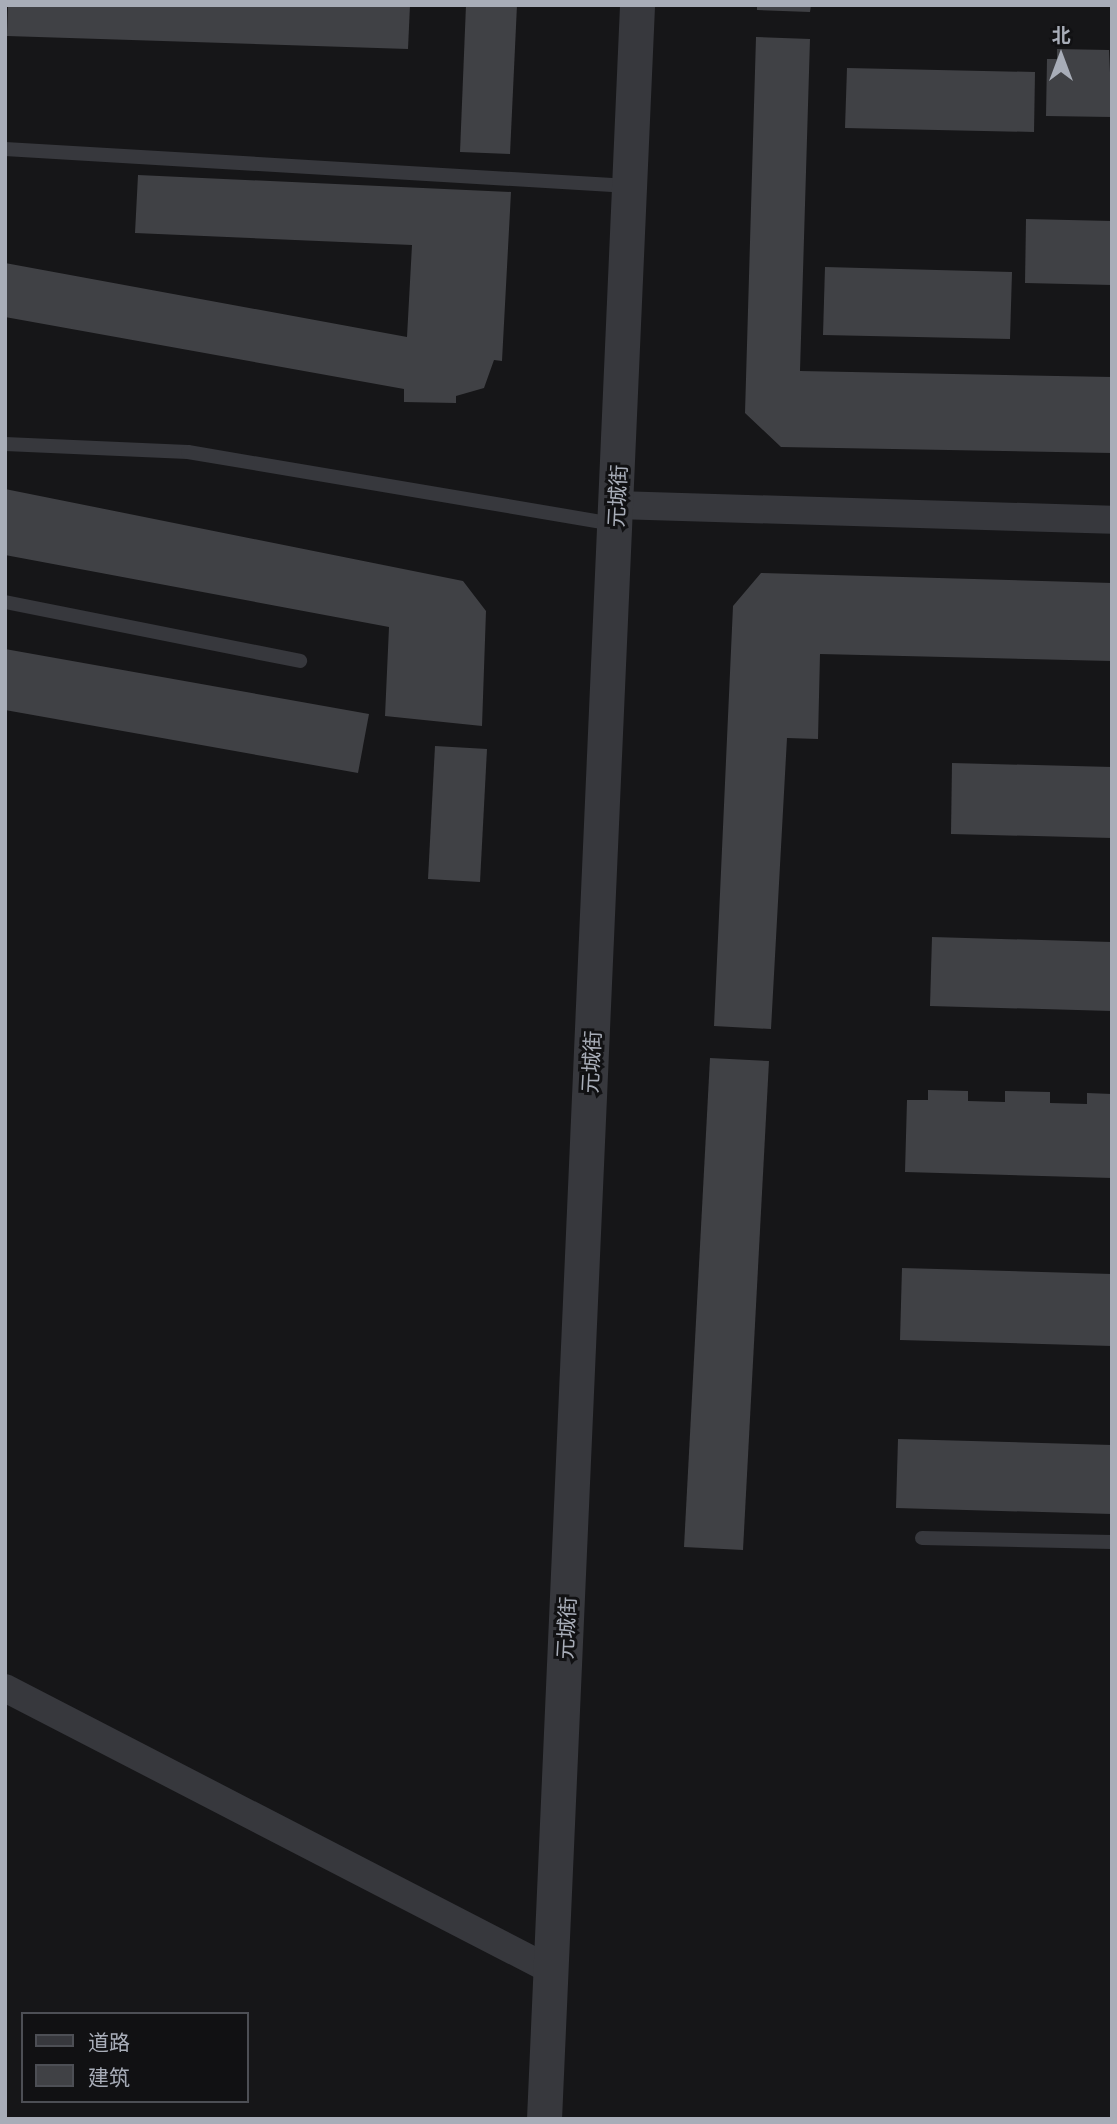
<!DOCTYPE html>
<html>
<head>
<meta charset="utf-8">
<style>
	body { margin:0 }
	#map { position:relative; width:1117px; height:2124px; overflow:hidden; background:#161618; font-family:"Noto Sans","Noto Sans SC",sans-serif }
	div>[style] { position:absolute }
	.building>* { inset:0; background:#404145 }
	.service>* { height:14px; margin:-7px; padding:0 7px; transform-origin:7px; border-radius:7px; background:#37383d }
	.minor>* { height:28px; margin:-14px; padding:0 14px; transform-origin:14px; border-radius:14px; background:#37383d }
	.tertiary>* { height:35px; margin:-17.5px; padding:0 17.5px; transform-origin:17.5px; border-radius:17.5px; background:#37383d }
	span { translate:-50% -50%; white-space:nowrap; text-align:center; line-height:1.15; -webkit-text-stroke:6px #111113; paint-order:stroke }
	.street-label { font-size:21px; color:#a8adb8 }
	.frame { position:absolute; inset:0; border:7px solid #a8adb8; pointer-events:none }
	.legend { position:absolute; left:21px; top:2012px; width:228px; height:91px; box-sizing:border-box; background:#111113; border:2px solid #4d4f55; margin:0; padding:9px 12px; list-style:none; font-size:21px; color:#a8adb8 }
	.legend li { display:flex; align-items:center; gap:14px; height:35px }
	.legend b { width:35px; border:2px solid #4d4f55 }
	.north { position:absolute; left:1026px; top:21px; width:70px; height:70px; -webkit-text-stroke:5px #111113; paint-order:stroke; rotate:0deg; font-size:19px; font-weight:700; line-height:28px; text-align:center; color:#a8adb8 }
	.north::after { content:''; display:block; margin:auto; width:24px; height:32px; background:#a8adb8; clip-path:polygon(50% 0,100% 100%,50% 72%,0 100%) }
</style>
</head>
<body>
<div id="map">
	<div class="building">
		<div style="clip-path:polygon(8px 5px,410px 5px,408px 49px,7px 36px)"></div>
		<div style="clip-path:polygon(466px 5px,517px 5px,510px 154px,460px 152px)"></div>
		<div style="clip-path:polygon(757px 5px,811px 5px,810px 12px,757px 10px)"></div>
		<div style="clip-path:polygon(756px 37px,810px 39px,800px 371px,1112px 377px,1112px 453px,781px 447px,745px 413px)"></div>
		<div style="clip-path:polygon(1057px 49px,1109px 50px,1112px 117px,1046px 116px,1047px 59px,1057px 59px)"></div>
		<div style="clip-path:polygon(847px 68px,1035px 72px,1034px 132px,845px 128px)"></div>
		<div style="clip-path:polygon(138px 175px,511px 192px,502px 361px,494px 360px,484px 388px,456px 396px,456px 403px,404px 402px,404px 389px,5px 317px,5px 263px,407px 337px,412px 245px,135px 233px)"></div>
		<div style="clip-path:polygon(1026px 219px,1112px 221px,1112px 285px,1025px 283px)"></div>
		<div style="clip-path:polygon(825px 267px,1012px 272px,1010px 339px,823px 335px)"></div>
		<div style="clip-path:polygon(5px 489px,463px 581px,486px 611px,482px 726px,385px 716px,389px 627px,5px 555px)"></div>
		<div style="clip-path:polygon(761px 573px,1112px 583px,1112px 661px,820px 654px,818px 739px,787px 738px,771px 1029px,714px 1026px,733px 606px)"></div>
		<div style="clip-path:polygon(5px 649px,369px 714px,358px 773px,5px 710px)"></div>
		<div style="clip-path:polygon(435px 746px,487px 749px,480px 882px,428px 879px)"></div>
		<div style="clip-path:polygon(952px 763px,1112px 767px,1112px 838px,951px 834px)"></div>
		<div style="clip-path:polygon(932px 937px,1112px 942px,1112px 1011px,930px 1006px)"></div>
		<div style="clip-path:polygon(710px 1058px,769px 1061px,743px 1550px,684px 1547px)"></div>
		<div style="clip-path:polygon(928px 1090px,968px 1091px,968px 1101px,1005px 1102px,1005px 1091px,1050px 1092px,1050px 1103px,1087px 1104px,1087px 1093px,1112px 1094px,1112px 1178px,905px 1172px,907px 1100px,928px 1100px)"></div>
		<div style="clip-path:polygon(902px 1268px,1112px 1274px,1112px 1346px,900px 1340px)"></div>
		<div style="clip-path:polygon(898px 1439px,1112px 1445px,1112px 1514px,896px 1508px)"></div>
	</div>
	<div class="service">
		<div style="left:5px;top:149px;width:625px;rotate:3.39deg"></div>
		<div style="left:5px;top:444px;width:183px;rotate:2.5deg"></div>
		<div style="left:188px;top:452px;width:432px;rotate:9.6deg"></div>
		<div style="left:5px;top:602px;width:301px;rotate:11.3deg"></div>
		<div style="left:922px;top:1538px;width:190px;rotate:1.2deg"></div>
	</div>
	<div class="minor">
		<div style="left:616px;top:505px;width:496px;rotate:1.7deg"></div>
		<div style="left:5px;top:1688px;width:615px;rotate:27.32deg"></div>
	</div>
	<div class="tertiary">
		<div style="left:544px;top:2119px;width:2116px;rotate:-87.48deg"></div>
	</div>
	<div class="street-label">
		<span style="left:617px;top:496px;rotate:-87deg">元城街</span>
		<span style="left:591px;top:1062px;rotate:-87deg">元城街</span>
		<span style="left:566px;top:1628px;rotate:-87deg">元城街</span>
	</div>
	<div class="frame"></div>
	<ul class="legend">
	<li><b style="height:9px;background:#37383d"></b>道路</li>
	<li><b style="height:19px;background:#404145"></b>建筑</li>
	</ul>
	<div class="north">北</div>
</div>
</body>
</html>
